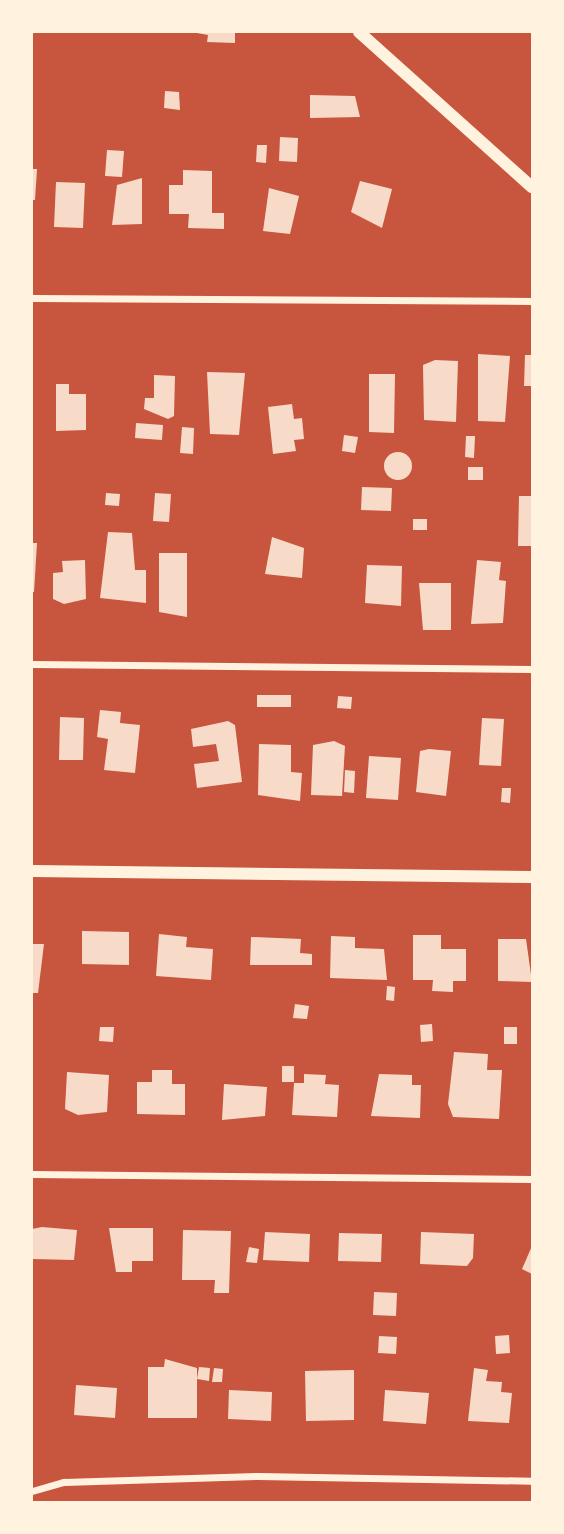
<!DOCTYPE html>
<html>
<head>
<meta charset="utf-8">
<style>
	body { margin:0 }
	#map { position:relative; width:564px; height:1534px; overflow:hidden; background:#c8553d; font-family:"Work Sans",sans-serif }
	div>[style] { position:absolute }
	.building>* { inset:0; background:#f7dbc8 }
	.round { border-radius:50% }
	.minor>* { height:7px; margin:-3.5px; padding:0 3.5px; transform-origin:3.5px; border-radius:3.5px; background:#fff3e0 }
	.tertiary>* { height:12px; margin:-6px; padding:0 6px; transform-origin:6px; border-radius:6px; background:#fff3e0 }
	span { translate:-50% -50%; white-space:nowrap; text-align:center; line-height:1.15; -webkit-text-stroke:5px #fff3e0; paint-order:stroke }
	.frame { position:absolute; inset:0; border:33px solid #fff3e0; pointer-events:none }
</style>
</head>
<body>
<div id="map">
	<div class="building">
		<div style="clip-path:polygon(191px 32px,235px 32px,235px 43px,207px 42px,208px 35px)"></div>
		<div style="clip-path:polygon(165px 91px,179px 92px,180px 110px,164px 108px)"></div>
		<div style="clip-path:polygon(310px 95px,355px 96px,360px 117px,310px 118px)"></div>
		<div style="clip-path:polygon(280px 137px,298px 138px,297px 162px,279px 161px)"></div>
		<div style="clip-path:polygon(257px 145px,267px 145px,266px 163px,256px 162px)"></div>
		<div style="clip-path:polygon(107px 150px,124px 151px,122px 177px,105px 176px)"></div>
		<div style="clip-path:polygon(32px 169px,37px 169px,35px 200px,32px 200px)"></div>
		<div style="clip-path:polygon(183px 170px,212px 171px,212px 213px,224px 213px,224px 229px,188px 228px,189px 214px,169px 214px,169px 185px,183px 185px)"></div>
		<div style="clip-path:polygon(142px 178px,142px 224px,112px 225px,117px 185px)"></div>
		<div style="clip-path:polygon(360px 181px,392px 189px,382px 228px,351px 212px)"></div>
		<div style="clip-path:polygon(56px 182px,85px 183px,83px 228px,54px 227px)"></div>
		<div style="clip-path:polygon(269px 188px,299px 196px,290px 234px,263px 231px)"></div>
		<div style="clip-path:polygon(478px 354px,510px 356px,505px 422px,478px 421px)"></div>
		<div style="clip-path:polygon(525px 355px,532px 355px,532px 386px,524px 386px)"></div>
		<div style="clip-path:polygon(435px 360px,458px 361px,456px 422px,424px 420px,423px 365px)"></div>
		<div style="clip-path:polygon(207px 372px,245px 373px,239px 435px,210px 434px)"></div>
		<div style="clip-path:polygon(369px 374px,395px 374px,394px 433px,369px 432px)"></div>
		<div style="clip-path:polygon(154px 375px,175px 376px,174px 416px,168px 419px,144px 409px,145px 398px,154px 398px)"></div>
		<div style="clip-path:polygon(56px 384px,69px 384px,69px 394px,86px 394px,86px 430px,56px 431px)"></div>
		<div style="clip-path:polygon(292px 404px,294px 419px,302px 418px,304px 439px,294px 440px,296px 451px,273px 454px,268px 407px)"></div>
		<div style="clip-path:polygon(136px 423px,163px 425px,162px 440px,135px 438px)"></div>
		<div style="clip-path:polygon(182px 427px,194px 428px,193px 454px,180px 453px)"></div>
		<div style="clip-path:polygon(344px 435px,358px 437px,355px 453px,342px 451px)"></div>
		<div style="clip-path:polygon(466px 436px,475px 436px,474px 458px,465px 457px)"></div>
		<div class="round" style="left:384px;top:452px;width:28px;height:28px"></div>
		<div style="clip-path:polygon(468px 467px,483px 467px,483px 480px,468px 480px)"></div>
		<div style="clip-path:polygon(362px 487px,392px 488px,391px 511px,361px 510px)"></div>
		<div style="clip-path:polygon(106px 493px,120px 494px,119px 506px,105px 505px)"></div>
		<div style="clip-path:polygon(155px 493px,171px 494px,169px 522px,153px 521px)"></div>
		<div style="clip-path:polygon(519px 496px,532px 496px,532px 546px,518px 546px)"></div>
		<div style="clip-path:polygon(413px 519px,427px 519px,427px 530px,413px 530px)"></div>
		<div style="clip-path:polygon(108px 532px,132px 533px,135px 570px,146px 570px,146px 603px,100px 598px)"></div>
		<div style="clip-path:polygon(272px 537px,304px 548px,302px 578px,265px 574px)"></div>
		<div style="clip-path:polygon(32px 543px,37px 543px,34px 592px,32px 592px)"></div>
		<div style="clip-path:polygon(159px 553px,187px 553px,187px 617px,159px 612px)"></div>
		<div style="clip-path:polygon(85px 560px,86px 599px,64px 604px,53px 599px,53px 573px,63px 572px,62px 561px)"></div>
		<div style="clip-path:polygon(477px 560px,501px 562px,499px 580px,506px 581px,503px 623px,471px 624px)"></div>
		<div style="clip-path:polygon(367px 565px,402px 566px,401px 606px,365px 603px)"></div>
		<div style="clip-path:polygon(419px 583px,451px 583px,451px 630px,423px 630px)"></div>
		<div style="clip-path:polygon(257px 695px,291px 695px,291px 707px,257px 707px)"></div>
		<div style="clip-path:polygon(338px 696px,352px 697px,351px 709px,337px 708px)"></div>
		<div style="clip-path:polygon(100px 710px,121px 712px,120px 723px,140px 725px,135px 773px,104px 770px,108px 739px,97px 737px)"></div>
		<div style="clip-path:polygon(60px 717px,84px 718px,83px 760px,59px 760px)"></div>
		<div style="clip-path:polygon(482px 718px,504px 719px,501px 766px,479px 765px)"></div>
		<div style="clip-path:polygon(228px 721px,235px 725px,242px 782px,197px 788px,194px 764px,219px 761px,216px 744px,193px 747px,191px 729px)"></div>
		<div style="clip-path:polygon(334px 741px,345px 746px,342px 796px,311px 795px,313px 745px)"></div>
		<div style="clip-path:polygon(259px 744px,291px 745px,291px 772px,302px 773px,300px 801px,258px 795px)"></div>
		<div style="clip-path:polygon(429px 749px,451px 751px,446px 796px,416px 792px,420px 751px)"></div>
		<div style="clip-path:polygon(369px 756px,401px 758px,398px 800px,366px 798px)"></div>
		<div style="clip-path:polygon(345px 770px,355px 771px,354px 793px,344px 792px)"></div>
		<div style="clip-path:polygon(502px 788px,511px 788px,510px 803px,501px 802px)"></div>
		<div style="clip-path:polygon(82px 931px,129px 932px,129px 965px,82px 964px)"></div>
		<div style="clip-path:polygon(159px 934px,187px 937px,186px 947px,213px 949px,211px 980px,156px 976px)"></div>
		<div style="clip-path:polygon(413px 935px,441px 935px,441px 949px,466px 949px,466px 981px,453px 981px,453px 992px,432px 991px,433px 980px,413px 980px)"></div>
		<div style="clip-path:polygon(331px 936px,355px 937px,355px 948px,384px 949px,387px 980px,330px 978px)"></div>
		<div style="clip-path:polygon(251px 937px,301px 939px,300px 953px,312px 954px,312px 965px,250px 965px)"></div>
		<div style="clip-path:polygon(498px 939px,526px 939px,532px 982px,498px 981px)"></div>
		<div style="clip-path:polygon(32px 944px,44px 944px,38px 993px,32px 993px)"></div>
		<div style="clip-path:polygon(387px 986px,395px 987px,394px 1001px,386px 1000px)"></div>
		<div style="clip-path:polygon(295px 1004px,309px 1006px,307px 1019px,293px 1018px)"></div>
		<div style="clip-path:polygon(432px 1024px,433px 1041px,421px 1042px,420px 1025px)"></div>
		<div style="clip-path:polygon(100px 1027px,114px 1027px,113px 1042px,99px 1041px)"></div>
		<div style="clip-path:polygon(504px 1027px,517px 1027px,517px 1044px,504px 1044px)"></div>
		<div style="clip-path:polygon(454px 1052px,488px 1054px,487px 1070px,502px 1070px,499px 1119px,453px 1117px,448px 1104px)"></div>
		<div style="clip-path:polygon(282px 1066px,294px 1066px,294px 1082px,282px 1082px)"></div>
		<div style="clip-path:polygon(152px 1070px,172px 1070px,172px 1084px,185px 1084px,185px 1115px,137px 1114px,137px 1082px,152px 1082px)"></div>
		<div style="clip-path:polygon(67px 1072px,109px 1075px,107px 1112px,78px 1115px,65px 1109px)"></div>
		<div style="clip-path:polygon(304px 1074px,326px 1075px,325px 1084px,339px 1085px,337px 1117px,292px 1115px,294px 1083px,304px 1083px)"></div>
		<div style="clip-path:polygon(379px 1074px,412px 1075px,412px 1085px,421px 1085px,420px 1118px,371px 1116px)"></div>
		<div style="clip-path:polygon(224px 1084px,267px 1087px,265px 1116px,222px 1120px)"></div>
		<div style="clip-path:polygon(42px 1227px,77px 1230px,74px 1260px,32px 1259px,32px 1229px)"></div>
		<div style="clip-path:polygon(109px 1228px,153px 1228px,153px 1261px,132px 1261px,132px 1272px,116px 1272px)"></div>
		<div style="clip-path:polygon(183px 1230px,231px 1231px,229px 1293px,214px 1293px,215px 1280px,182px 1280px)"></div>
		<div style="clip-path:polygon(265px 1232px,310px 1234px,309px 1262px,263px 1260px)"></div>
		<div style="clip-path:polygon(421px 1232px,474px 1234px,473px 1258px,467px 1266px,420px 1264px)"></div>
		<div style="clip-path:polygon(339px 1233px,382px 1234px,381px 1262px,338px 1261px)"></div>
		<div style="clip-path:polygon(532px 1246px,532px 1274px,522px 1269px)"></div>
		<div style="clip-path:polygon(249px 1247px,259px 1249px,257px 1263px,246px 1262px)"></div>
		<div style="clip-path:polygon(374px 1292px,397px 1293px,396px 1316px,373px 1315px)"></div>
		<div style="clip-path:polygon(509px 1335px,510px 1353px,496px 1354px,495px 1336px)"></div>
		<div style="clip-path:polygon(379px 1336px,397px 1337px,396px 1354px,378px 1353px)"></div>
		<div style="clip-path:polygon(165px 1359px,197px 1368px,197px 1418px,148px 1418px,148px 1367px,164px 1367px)"></div>
		<div style="clip-path:polygon(199px 1367px,210px 1368px,209px 1381px,197px 1379px)"></div>
		<div style="clip-path:polygon(214px 1368px,223px 1369px,222px 1382px,212px 1382px)"></div>
		<div style="clip-path:polygon(474px 1368px,488px 1370px,486px 1381px,502px 1382px,501px 1392px,512px 1393px,509px 1423px,468px 1421px)"></div>
		<div style="clip-path:polygon(354px 1370px,354px 1420px,306px 1421px,305px 1371px)"></div>
		<div style="clip-path:polygon(76px 1385px,117px 1388px,115px 1418px,74px 1415px)"></div>
		<div style="clip-path:polygon(229px 1390px,272px 1392px,271px 1421px,228px 1419px)"></div>
		<div style="clip-path:polygon(385px 1390px,429px 1393px,426px 1424px,383px 1421px)"></div>
	</div>
	<div class="minor">
		<div style="left:32px;top:298px;width:500px;rotate:0.34deg"></div>
		<div style="left:32px;top:664px;width:500px;rotate:0.57deg"></div>
		<div style="left:32px;top:1174px;width:500px;rotate:0.57deg"></div>
		<div style="left:32px;top:1491px;width:33px;rotate:-16deg"></div>
		<div style="left:64px;top:1482px;width:194px;rotate:-1.8deg"></div>
		<div style="left:258px;top:1476px;width:274px;rotate:1deg"></div>
	</div>
	<div class="tertiary">
		<div style="left:359px;top:32px;width:232px;rotate:41.9deg"></div>
		<div style="left:32px;top:871px;width:500px;rotate:0.69deg"></div>
	</div>
	<div class="frame"></div>
</div>
</body>
</html>
